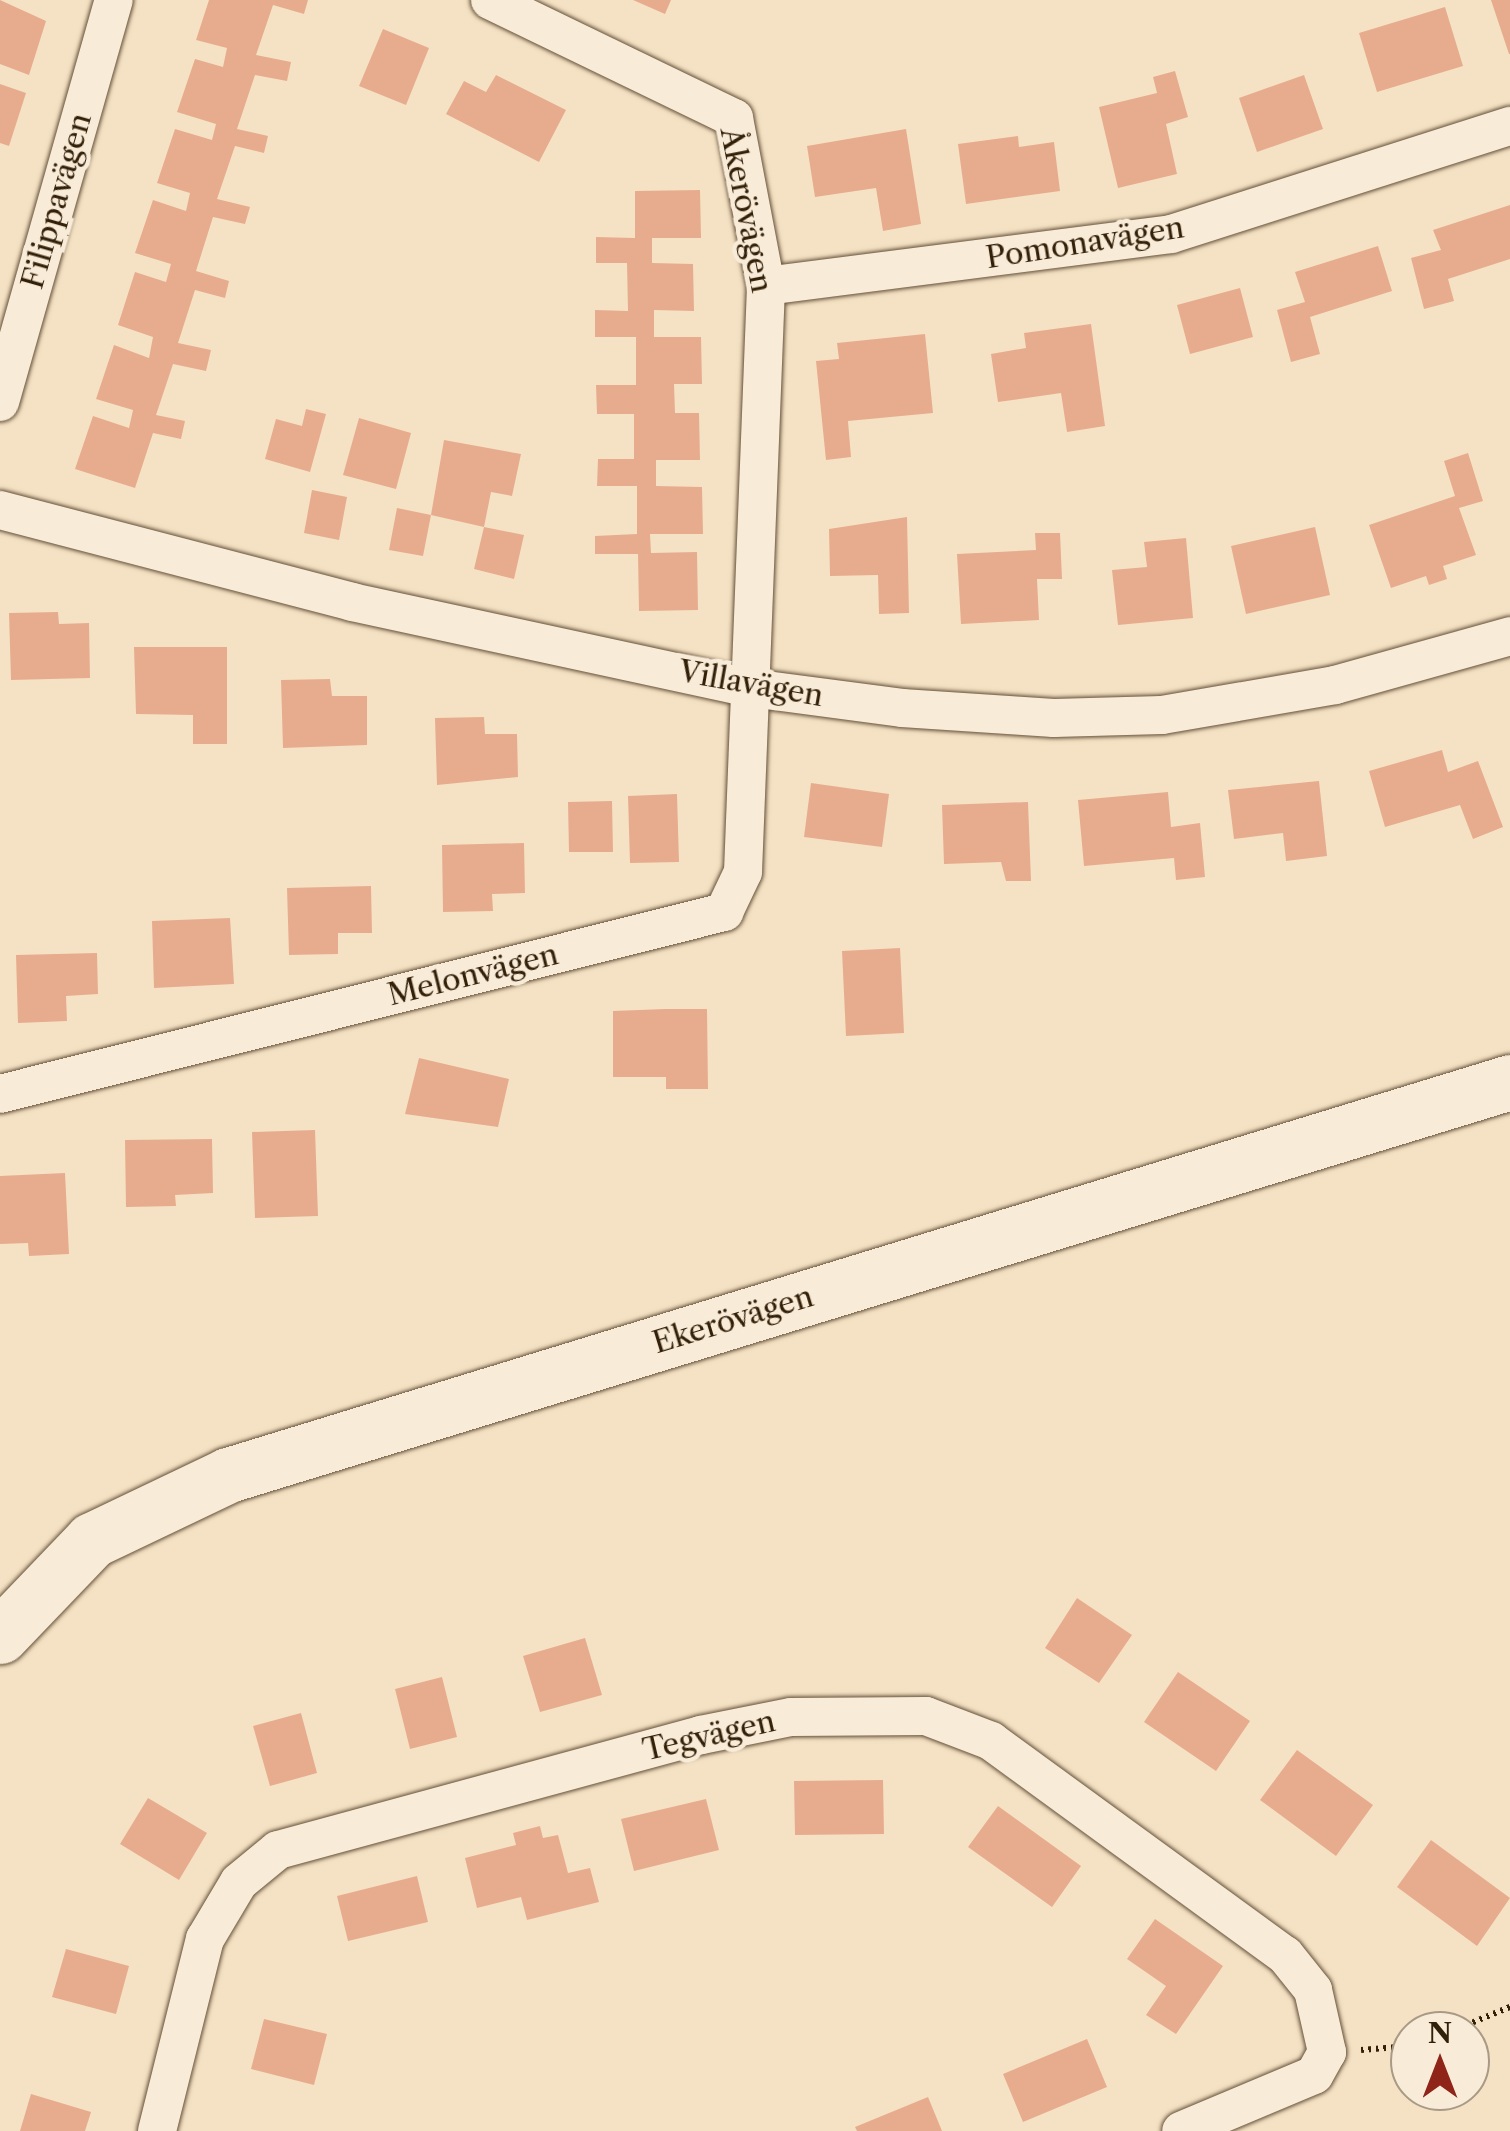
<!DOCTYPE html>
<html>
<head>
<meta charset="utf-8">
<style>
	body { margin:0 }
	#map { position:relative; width:1510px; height:2131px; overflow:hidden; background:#f5e2c4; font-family:"Libre Caslon Text",serif }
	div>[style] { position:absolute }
	.building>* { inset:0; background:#e7ac8d }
	.path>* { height:6px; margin-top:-3px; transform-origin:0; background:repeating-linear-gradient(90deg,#332009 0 2.5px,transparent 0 7.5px) }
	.roads { filter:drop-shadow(0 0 2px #645038) drop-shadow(0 0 2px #645038) }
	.street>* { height:38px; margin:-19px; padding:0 19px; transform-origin:19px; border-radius:19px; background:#f8ecd9 }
	.secondary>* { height:55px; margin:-27.5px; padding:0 27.5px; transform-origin:27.5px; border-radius:27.5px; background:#f8ecd9 }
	span { translate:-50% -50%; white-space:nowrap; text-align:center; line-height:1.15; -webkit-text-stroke:9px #f8ecd9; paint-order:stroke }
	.street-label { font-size:30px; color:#332009 }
	.north { position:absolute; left:1390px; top:2011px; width:100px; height:100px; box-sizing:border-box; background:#f8ecd9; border:2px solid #a99a86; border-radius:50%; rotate:0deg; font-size:28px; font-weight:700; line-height:40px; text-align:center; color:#332009 }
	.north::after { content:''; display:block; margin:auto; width:35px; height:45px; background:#8f2418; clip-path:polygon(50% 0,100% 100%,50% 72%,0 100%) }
</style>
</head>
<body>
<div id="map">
	<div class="building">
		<div style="clip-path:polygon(0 0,46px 21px,29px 75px,0 64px)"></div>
		<div style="clip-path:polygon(209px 0,308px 0,304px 14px,273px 5px,256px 55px,291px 62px,287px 81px,255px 75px,237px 129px,268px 136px,264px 153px,235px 146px,217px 199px,250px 207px,245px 224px,213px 217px,196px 271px,229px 281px,225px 298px,195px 290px,178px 343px,211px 350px,206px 371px,173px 364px,156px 415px,185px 421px,181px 439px,153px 433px,135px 488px,75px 469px,93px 416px,129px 428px,133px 410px,96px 399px,114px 345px,149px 358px,153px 337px,118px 325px,135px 272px,166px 282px,171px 264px,135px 253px,153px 200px,186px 211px,190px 193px,157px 183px,175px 129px,212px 140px,216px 124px,177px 112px,195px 59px,223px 67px,227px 48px,196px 40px)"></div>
		<div style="clip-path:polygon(633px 0,671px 0,665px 14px)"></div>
		<div style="clip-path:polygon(1491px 0,1510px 0,1510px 54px,1509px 54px)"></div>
		<div style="clip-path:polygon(1445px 7px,1463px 66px,1377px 92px,1359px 33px)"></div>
		<div style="clip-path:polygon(383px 29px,429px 48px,406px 105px,359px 86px)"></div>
		<div style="clip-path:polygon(1175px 71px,1188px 117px,1166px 124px,1177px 174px,1118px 188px,1099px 107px,1157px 93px,1153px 77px)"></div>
		<div style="clip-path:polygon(496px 75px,566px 110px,539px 162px,446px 114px,464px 81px,486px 92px)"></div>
		<div style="clip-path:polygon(1304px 75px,1323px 129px,1257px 152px,1239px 98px)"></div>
		<div style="clip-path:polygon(0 84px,26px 93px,9px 146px,0 143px)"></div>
		<div style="clip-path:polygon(906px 129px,921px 224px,883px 231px,876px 188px,815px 197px,807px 146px)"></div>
		<div style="clip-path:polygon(1018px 136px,1019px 147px,1054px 142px,1060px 191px,966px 204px,958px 144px)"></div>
		<div style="clip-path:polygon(700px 190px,701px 238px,652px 238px,652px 263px,693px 264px,694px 311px,654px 310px,654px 337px,701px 337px,702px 384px,674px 384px,675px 413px,699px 413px,700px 460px,656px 460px,656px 486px,702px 487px,703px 534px,650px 534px,651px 553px,697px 552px,698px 610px,639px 611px,638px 554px,595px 554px,595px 536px,637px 534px,637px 486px,597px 486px,598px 459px,634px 459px,634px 414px,597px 414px,596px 385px,636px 385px,636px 337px,595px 337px,595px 310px,628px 311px,627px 263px,596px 263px,596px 237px,635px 238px,635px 191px)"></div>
		<div style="clip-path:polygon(1510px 205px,1510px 259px,1448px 279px,1454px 301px,1424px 309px,1411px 258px,1441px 250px,1433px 230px)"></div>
		<div style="clip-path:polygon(1378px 246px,1392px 291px,1310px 317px,1320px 354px,1291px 362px,1277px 310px,1305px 302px,1295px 272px)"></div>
		<div style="clip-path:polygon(1240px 288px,1253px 337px,1190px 354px,1177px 305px)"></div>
		<div style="clip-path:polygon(1091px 324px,1105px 426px,1067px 432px,1061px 393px,998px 402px,991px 354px,1026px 348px,1024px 333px)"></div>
		<div style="clip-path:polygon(925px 334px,933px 413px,848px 421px,851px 457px,826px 460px,816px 361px,839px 359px,837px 343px)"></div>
		<div style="clip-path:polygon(306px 409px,326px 414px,310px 472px,265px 459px,276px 419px,302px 426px)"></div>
		<div style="clip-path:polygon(359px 418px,411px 433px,396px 489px,343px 475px)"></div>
		<div style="clip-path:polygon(444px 440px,521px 454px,512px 496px,491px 492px,484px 527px,524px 535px,514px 579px,474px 569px,484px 527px,431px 515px,423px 556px,389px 550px,397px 508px,431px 515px)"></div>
		<div style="clip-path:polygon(1468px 453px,1483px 501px,1459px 508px,1476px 555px,1443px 566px,1447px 579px,1429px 585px,1426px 576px,1391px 588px,1369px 525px,1455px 496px,1444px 461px)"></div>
		<div style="clip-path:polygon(312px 490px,347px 497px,339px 540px,304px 533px)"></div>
		<div style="clip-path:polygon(907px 517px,909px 613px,879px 614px,878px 575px,830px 576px,829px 529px)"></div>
		<div style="clip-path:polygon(1315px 527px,1330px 595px,1246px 614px,1231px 546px)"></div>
		<div style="clip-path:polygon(1035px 533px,1060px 533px,1062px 579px,1037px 579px,1039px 620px,961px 624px,957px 554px,1036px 550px)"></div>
		<div style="clip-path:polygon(1186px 538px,1193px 618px,1118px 625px,1112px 570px,1147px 567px,1144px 542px)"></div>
		<div style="clip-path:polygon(58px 612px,59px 624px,89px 623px,90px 678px,11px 680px,9px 613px)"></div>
		<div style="clip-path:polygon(134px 647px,227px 647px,227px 744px,193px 744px,193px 715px,136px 714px)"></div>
		<div style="clip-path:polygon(330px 679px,332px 696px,367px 696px,367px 745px,283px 748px,281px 680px)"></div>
		<div style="clip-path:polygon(484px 717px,485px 734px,517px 734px,518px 777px,437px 785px,435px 718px)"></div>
		<div style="clip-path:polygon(1442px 750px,1448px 772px,1478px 761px,1503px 827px,1473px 839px,1460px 805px,1385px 827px,1369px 771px)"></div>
		<div style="clip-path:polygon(1319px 781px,1327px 856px,1286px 861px,1283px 833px,1234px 839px,1228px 790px)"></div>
		<div style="clip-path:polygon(811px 783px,889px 794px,882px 847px,804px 837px)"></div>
		<div style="clip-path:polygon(1168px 792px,1171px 827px,1200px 823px,1205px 877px,1176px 880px,1174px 858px,1084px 866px,1078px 800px)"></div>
		<div style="clip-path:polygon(677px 794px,679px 862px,630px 863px,628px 796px)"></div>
		<div style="clip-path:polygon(612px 801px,613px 852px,569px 852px,568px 802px)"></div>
		<div style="clip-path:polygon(1028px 802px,1031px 881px,1006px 881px,1001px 862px,944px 864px,942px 805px)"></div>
		<div style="clip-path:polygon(524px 843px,525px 893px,492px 894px,493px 911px,443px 912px,442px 845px)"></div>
		<div style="clip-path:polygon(371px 886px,372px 933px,338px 933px,338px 954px,289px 955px,287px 888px)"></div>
		<div style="clip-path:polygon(230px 918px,234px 984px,154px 988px,152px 921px)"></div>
		<div style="clip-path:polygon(900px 948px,904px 1033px,846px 1036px,842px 951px)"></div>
		<div style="clip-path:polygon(97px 953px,98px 994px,66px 996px,67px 1021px,18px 1023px,16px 955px)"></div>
		<div style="clip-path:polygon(665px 1009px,707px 1009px,708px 1089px,666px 1089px,666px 1077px,613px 1077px,613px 1011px)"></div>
		<div style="clip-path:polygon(419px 1058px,509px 1079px,498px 1127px,405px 1114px)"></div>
		<div style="clip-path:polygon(315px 1130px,318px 1216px,255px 1218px,252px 1132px)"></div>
		<div style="clip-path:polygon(212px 1139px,213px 1193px,175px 1195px,176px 1206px,126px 1207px,125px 1140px)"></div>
		<div style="clip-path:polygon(65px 1173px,69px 1254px,29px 1256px,28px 1243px,0 1244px,0 1176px)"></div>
		<div style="clip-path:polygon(1077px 1598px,1132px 1635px,1099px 1683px,1045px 1648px)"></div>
		<div style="clip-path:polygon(585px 1638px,602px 1695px,540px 1712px,523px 1656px)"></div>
		<div style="clip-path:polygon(1178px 1672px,1250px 1721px,1216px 1771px,1144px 1722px)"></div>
		<div style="clip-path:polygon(442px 1677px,457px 1737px,410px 1749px,395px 1689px)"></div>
		<div style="clip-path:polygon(301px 1713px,317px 1773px,270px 1786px,253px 1726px)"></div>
		<div style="clip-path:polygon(1297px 1750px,1373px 1805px,1336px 1856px,1260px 1800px)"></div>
		<div style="clip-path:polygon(883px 1780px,884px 1834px,795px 1835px,794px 1781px)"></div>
		<div style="clip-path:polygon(148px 1798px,207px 1833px,179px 1880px,120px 1844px)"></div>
		<div style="clip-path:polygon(706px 1799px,719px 1850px,634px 1871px,621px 1819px)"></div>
		<div style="clip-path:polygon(998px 1806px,1081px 1866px,1052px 1907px,968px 1847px)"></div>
		<div style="clip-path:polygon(540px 1826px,543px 1838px,558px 1835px,568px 1873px,590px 1868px,599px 1902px,527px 1920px,521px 1897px,477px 1908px,465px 1858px,516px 1845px,513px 1833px)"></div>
		<div style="clip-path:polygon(1431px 1840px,1510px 1898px,1477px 1946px,1397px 1887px)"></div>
		<div style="clip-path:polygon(417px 1876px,428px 1922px,348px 1941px,337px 1896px)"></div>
		<div style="clip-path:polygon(1155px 1919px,1223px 1966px,1176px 2034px,1146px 2015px,1166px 1986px,1127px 1959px)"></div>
		<div style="clip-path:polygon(66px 1949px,129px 1966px,116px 2014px,52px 1997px)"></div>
		<div style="clip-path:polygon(264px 2019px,327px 2034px,314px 2085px,251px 2069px)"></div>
		<div style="clip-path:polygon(1087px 2039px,1107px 2087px,1023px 2122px,1003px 2074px)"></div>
		<div style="clip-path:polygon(31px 2094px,91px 2112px,85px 2131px,20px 2131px)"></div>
		<div style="clip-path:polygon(928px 2097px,942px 2131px,857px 2131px,855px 2127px)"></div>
	</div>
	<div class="path">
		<div style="left:1452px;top:2031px;width:63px;rotate:-22.5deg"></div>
		<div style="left:1361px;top:2050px;width:49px;rotate:-4.7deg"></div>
	</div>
	<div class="roads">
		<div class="street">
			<div style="left:766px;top:286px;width:408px;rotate:-7.3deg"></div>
			<div style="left:1171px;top:234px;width:356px;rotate:-17.7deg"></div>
			<div style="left:0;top:402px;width:418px;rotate:-74.2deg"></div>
			<div style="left:0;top:510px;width:364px;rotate:14.6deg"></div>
			<div style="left:352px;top:602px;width:408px;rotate:12.2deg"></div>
			<div style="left:751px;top:688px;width:152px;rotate:7.5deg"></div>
			<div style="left:902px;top:708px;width:152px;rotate:3.8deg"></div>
			<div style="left:1054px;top:718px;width:108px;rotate:-1.6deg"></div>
			<div style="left:1162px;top:715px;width:176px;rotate:-9.8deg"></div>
			<div style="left:1335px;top:685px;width:182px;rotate:-15.6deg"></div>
			<div style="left:0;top:1094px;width:747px;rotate:-14.11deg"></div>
			<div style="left:724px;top:912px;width:44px;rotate:-64.6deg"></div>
			<div style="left:743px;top:872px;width:586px;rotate:-87.75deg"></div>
			<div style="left:766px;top:286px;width:171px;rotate:-100.8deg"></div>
			<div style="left:734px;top:118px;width:271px;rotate:-154.2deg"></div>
			<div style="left:157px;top:2131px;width:198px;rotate:-76deg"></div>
			<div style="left:205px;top:1939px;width:66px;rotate:-59.2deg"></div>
			<div style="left:239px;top:1882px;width:50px;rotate:-39.4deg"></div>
			<div style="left:278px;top:1850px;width:438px;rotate:-15.2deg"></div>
			<div style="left:701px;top:1735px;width:92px;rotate:-11.3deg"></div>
			<div style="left:791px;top:1717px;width:135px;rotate:-0.4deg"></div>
			<div style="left:926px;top:1716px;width:70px;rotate:21deg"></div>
			<div style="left:991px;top:1741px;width:364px;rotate:36.1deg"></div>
			<div style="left:1285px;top:1955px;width:45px;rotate:51.3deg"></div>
			<div style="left:1313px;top:1990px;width:64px;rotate:77.3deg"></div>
			<div style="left:1327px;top:2052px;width:26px;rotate:119deg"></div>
			<div style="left:1314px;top:2075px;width:144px;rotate:157.2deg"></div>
		</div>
		<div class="secondary">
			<div style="left:0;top:1636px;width:133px;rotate:-46.2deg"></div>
			<div style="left:92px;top:1540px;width:151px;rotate:-25.5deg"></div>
			<div style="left:228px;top:1475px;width:1341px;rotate:-17.04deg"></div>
		</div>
	</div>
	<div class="street-label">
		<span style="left:57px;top:201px;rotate:-74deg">Filippavägen</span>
		<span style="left:746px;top:210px;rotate:79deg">Åkerövägen</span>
		<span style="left:1085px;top:243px;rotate:-9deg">Pomonavägen</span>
		<span style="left:751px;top:684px;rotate:10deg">Villavägen</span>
		<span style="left:473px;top:975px;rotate:-14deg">Melonvägen</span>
		<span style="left:733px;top:1320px;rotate:-17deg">Ekerövägen</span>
		<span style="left:709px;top:1736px;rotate:-13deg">Tegvägen</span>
	</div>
	<div class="north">N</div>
</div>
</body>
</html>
